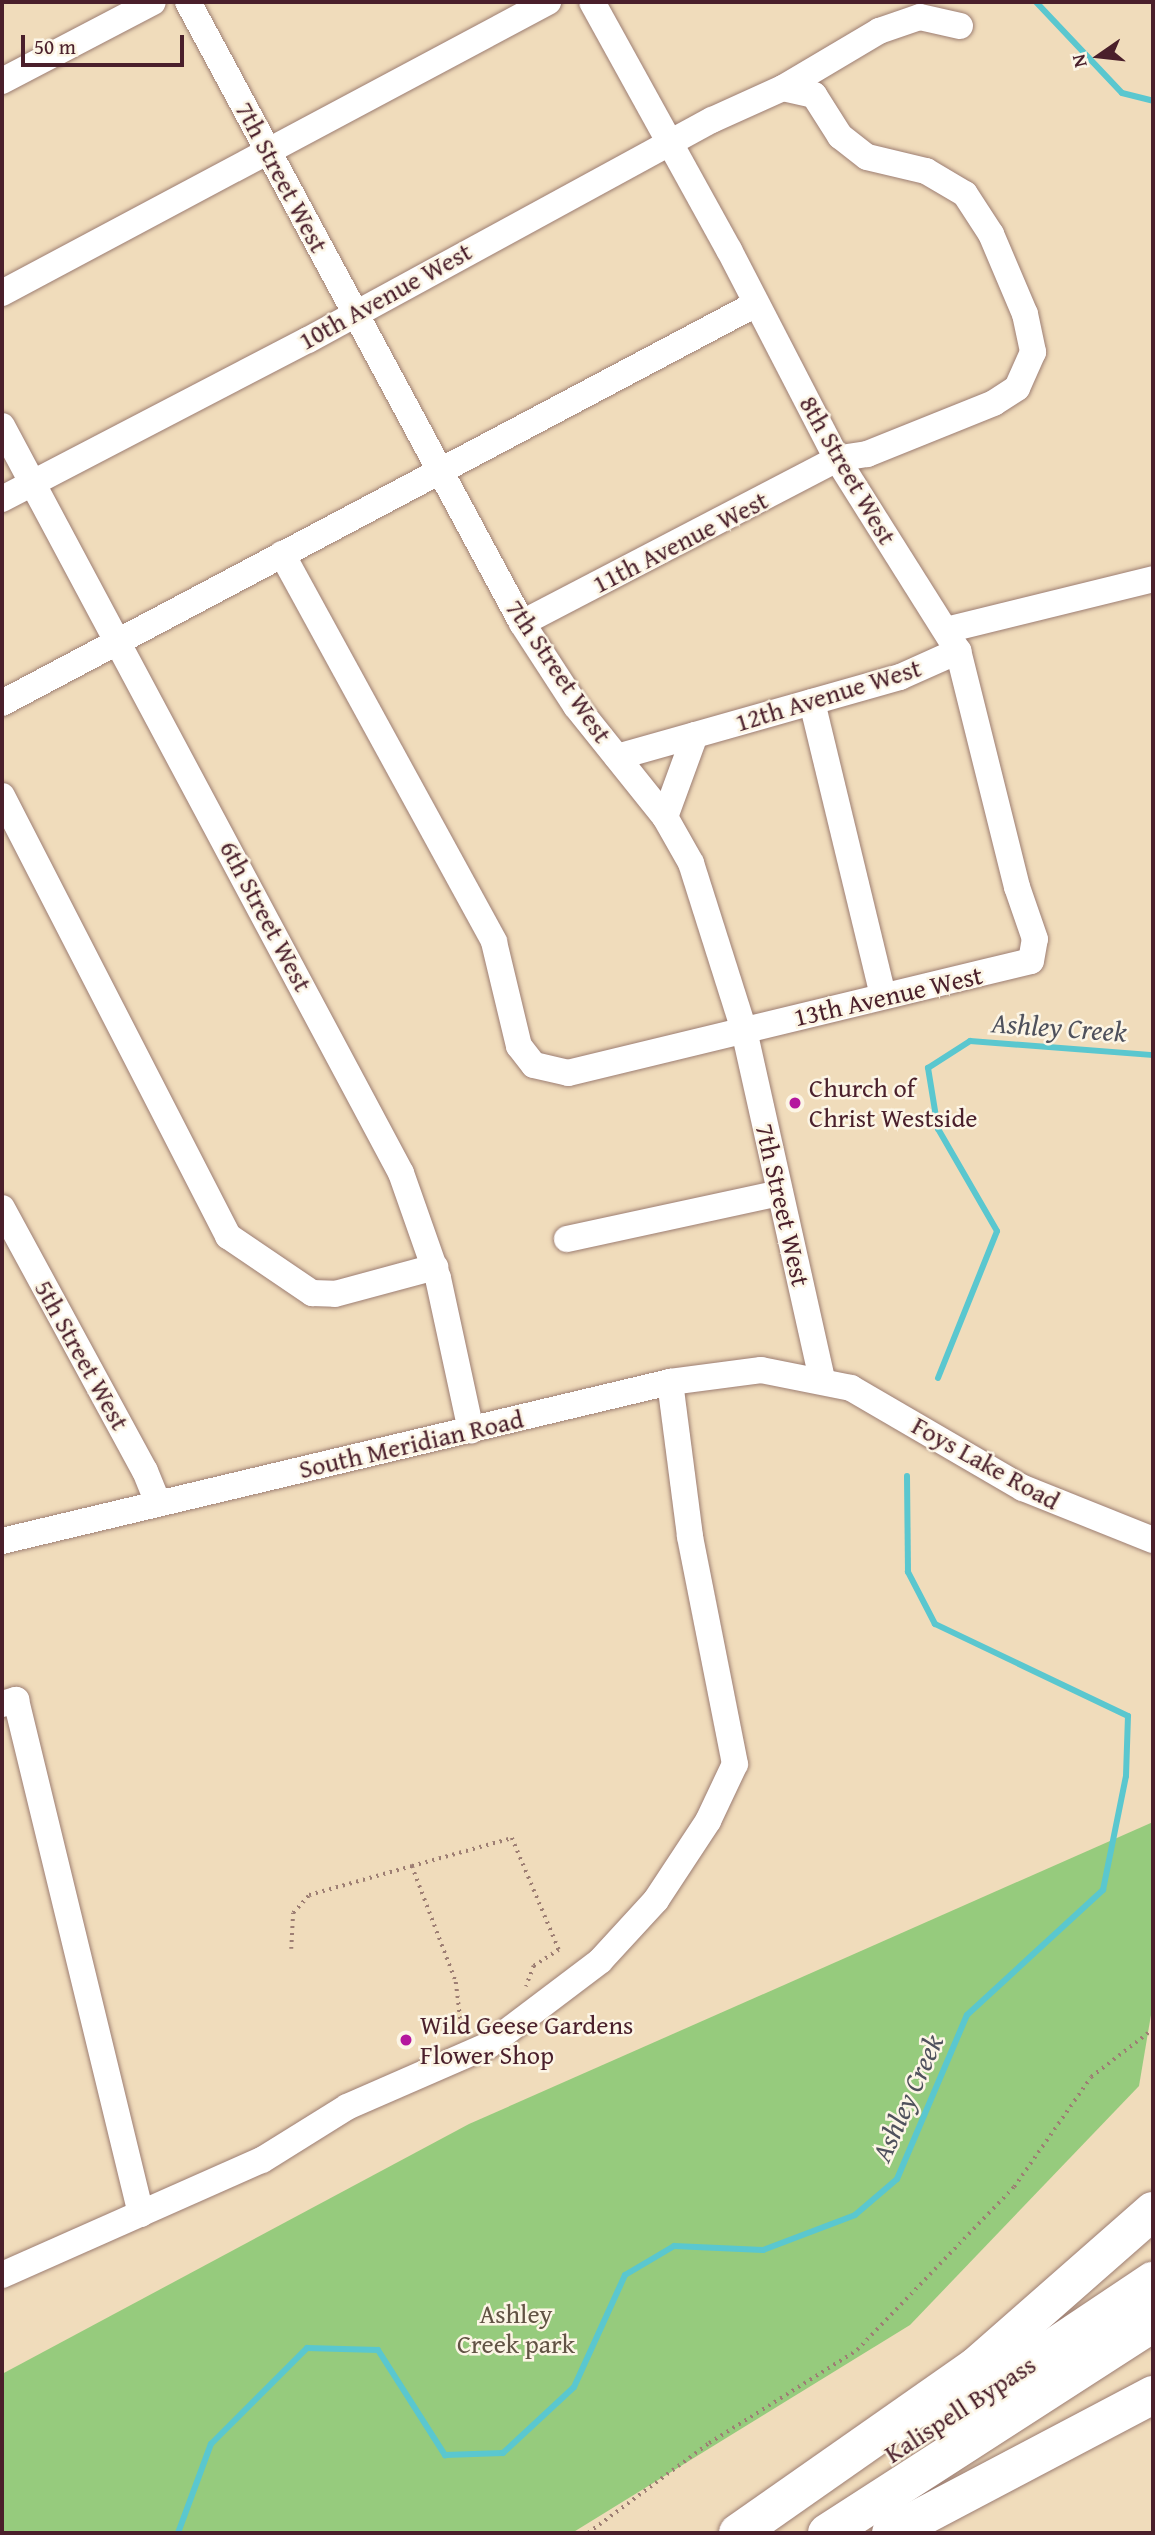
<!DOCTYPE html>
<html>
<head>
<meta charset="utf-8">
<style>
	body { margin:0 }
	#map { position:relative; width:1155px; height:2535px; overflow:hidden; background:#f0dcbb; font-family:"Gentium Book Plus",serif }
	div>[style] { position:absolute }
	.green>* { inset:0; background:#96cb7d }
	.stream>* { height:6px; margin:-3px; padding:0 3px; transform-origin:3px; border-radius:3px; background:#5ac7cf }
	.path>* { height:3.5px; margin-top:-1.75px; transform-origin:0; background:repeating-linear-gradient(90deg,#9d7e73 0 2px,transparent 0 7px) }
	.roads { filter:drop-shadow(0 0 2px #9d7e73) drop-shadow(0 0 2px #9d7e73) }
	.minor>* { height:26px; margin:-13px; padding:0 13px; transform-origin:13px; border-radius:13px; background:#fff }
	.highway>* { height:38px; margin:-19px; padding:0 19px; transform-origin:19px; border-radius:19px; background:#fff }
	.dots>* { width:19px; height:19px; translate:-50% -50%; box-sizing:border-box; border:4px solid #fcf5e5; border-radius:50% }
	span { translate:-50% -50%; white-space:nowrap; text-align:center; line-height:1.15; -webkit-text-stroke:5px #fcf5e5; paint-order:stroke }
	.street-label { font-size:26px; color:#4a1f2b }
	.poi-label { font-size:26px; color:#4a1f2b }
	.left { translate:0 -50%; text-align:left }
	.park-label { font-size:26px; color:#615344 }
	.water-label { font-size:28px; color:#4f515c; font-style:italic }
	.frame { position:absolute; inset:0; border:4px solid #4a1f2b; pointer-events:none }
	.north { position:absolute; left:1064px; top:21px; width:70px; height:70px; -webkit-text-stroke:5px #fcf5e5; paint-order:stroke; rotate:256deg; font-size:19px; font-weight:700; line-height:28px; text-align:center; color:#4a1f2b }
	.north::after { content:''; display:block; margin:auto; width:24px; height:32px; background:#4a1f2b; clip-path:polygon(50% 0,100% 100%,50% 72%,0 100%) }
	.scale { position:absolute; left:21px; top:35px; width:163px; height:32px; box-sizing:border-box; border:4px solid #4a1f2b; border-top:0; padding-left:9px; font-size:21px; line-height:24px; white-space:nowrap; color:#4a1f2b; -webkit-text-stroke:5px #fcf5e5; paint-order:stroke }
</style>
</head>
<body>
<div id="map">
	<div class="green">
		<div style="clip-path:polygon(1153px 1822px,1153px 2003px,1139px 2086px,910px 2325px,572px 2533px,2px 2533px,2px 2374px,469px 2124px)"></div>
	</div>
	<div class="stream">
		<div style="left:1036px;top:2px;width:125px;rotate:46.6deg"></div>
		<div style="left:1122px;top:93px;width:32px;rotate:14deg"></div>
		<div style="left:938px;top:1378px;width:158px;rotate:-68.1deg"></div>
		<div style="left:997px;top:1231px;width:118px;rotate:-120deg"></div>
		<div style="left:938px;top:1129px;width:62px;rotate:-99.3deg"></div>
		<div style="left:928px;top:1068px;width:50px;rotate:-32.7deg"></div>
		<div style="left:970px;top:1041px;width:184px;rotate:4.4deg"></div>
		<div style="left:178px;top:2533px;width:95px;rotate:-69.7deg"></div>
		<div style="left:211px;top:2444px;width:136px;rotate:-45deg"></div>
		<div style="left:307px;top:2348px;width:71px;rotate:1.6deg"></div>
		<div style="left:378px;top:2350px;width:125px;rotate:57.5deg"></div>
		<div style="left:445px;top:2455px;width:58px;rotate:-2deg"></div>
		<div style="left:503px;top:2453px;width:97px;rotate:-42.9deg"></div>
		<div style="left:574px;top:2387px;width:123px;rotate:-65.5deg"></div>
		<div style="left:625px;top:2275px;width:57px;rotate:-30.6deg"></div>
		<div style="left:674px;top:2246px;width:89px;rotate:2.6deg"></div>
		<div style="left:763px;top:2250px;width:98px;rotate:-20.8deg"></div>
		<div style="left:855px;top:2215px;width:55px;rotate:-40.6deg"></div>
		<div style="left:897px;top:2179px;width:178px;rotate:-66.9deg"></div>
		<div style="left:967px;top:2015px;width:185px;rotate:-42.6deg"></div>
		<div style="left:1103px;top:1890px;width:116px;rotate:-78.6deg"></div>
		<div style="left:1126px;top:1776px;width:60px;rotate:-88.1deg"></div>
		<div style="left:1128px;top:1716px;width:214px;rotate:-154.5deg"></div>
		<div style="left:935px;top:1624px;width:59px;rotate:-117.4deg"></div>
		<div style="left:908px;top:1572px;width:96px;rotate:-90.6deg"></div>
	</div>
	<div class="path">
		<div style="left:412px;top:1866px;width:104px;rotate:-15.6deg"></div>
		<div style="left:512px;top:1838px;width:121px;rotate:67.2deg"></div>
		<div style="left:559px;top:1950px;width:30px;rotate:147deg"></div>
		<div style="left:534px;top:1966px;width:22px;rotate:111deg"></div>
		<div style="left:291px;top:1949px;width:36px;rotate:-87deg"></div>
		<div style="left:293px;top:1913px;width:24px;rotate:-48deg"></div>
		<div style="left:309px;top:1895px;width:107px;rotate:-15.7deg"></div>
		<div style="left:412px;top:1866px;width:124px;rotate:69.2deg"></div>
		<div style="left:456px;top:1982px;width:50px;rotate:83.2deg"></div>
		<div style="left:588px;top:2533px;width:151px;rotate:-36.6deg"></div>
		<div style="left:709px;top:2443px;width:175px;rotate:-32.1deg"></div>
		<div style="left:857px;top:2350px;width:226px;rotate:-46.1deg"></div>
		<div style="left:1014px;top:2187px;width:134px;rotate:-55deg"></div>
		<div style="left:1091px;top:2077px;width:78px;rotate:-37.7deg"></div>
	</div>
	<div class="roads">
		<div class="minor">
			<div style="left:188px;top:2px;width:705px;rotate:61.73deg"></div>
			<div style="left:522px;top:623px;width:99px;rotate:57deg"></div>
			<div style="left:576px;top:706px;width:142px;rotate:51.3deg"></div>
			<div style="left:665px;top:817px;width:53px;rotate:60.5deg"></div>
			<div style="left:691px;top:863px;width:175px;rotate:72.4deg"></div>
			<div style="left:744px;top:1030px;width:358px;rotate:77.4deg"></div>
			<div style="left:2px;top:81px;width:170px;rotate:-27.6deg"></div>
			<div style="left:783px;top:88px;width:112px;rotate:-30.7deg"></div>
			<div style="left:879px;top:31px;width:43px;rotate:-18.9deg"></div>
			<div style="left:920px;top:17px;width:41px;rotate:12.7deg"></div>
			<div style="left:2px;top:293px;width:619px;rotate:-28.06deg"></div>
			<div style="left:2px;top:426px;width:847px;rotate:61.89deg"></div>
			<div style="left:401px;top:1173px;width:111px;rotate:70.6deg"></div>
			<div style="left:438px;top:1278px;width:156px;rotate:77.8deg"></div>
			<div style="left:2px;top:499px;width:345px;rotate:-27.5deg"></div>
			<div style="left:308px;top:340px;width:460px;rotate:-28.6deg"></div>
			<div style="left:712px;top:120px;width:78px;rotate:-24.3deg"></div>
			<div style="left:783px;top:88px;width:32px;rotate:13deg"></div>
			<div style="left:814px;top:95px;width:49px;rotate:57.6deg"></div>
			<div style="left:840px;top:136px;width:34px;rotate:38deg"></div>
			<div style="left:867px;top:157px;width:61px;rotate:13.3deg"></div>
			<div style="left:926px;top:171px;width:45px;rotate:30.5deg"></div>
			<div style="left:965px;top:194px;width:48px;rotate:57deg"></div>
			<div style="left:991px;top:234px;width:87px;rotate:67deg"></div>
			<div style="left:1025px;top:314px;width:39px;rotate:78deg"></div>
			<div style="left:1033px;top:352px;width:39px;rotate:114deg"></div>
			<div style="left:1017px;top:388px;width:27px;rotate:147deg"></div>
			<div style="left:994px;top:403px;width:137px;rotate:158.1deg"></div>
			<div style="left:867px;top:454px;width:30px;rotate:171deg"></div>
			<div style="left:837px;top:459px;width:355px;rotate:152.5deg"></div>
			<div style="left:282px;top:554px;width:442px;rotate:61.3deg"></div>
			<div style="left:494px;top:942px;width:107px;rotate:76.5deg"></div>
			<div style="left:519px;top:1046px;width:24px;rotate:52deg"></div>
			<div style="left:534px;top:1065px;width:35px;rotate:13deg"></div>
			<div style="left:568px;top:1073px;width:476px;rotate:-13.6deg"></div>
			<div style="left:1031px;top:961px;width:22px;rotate:-80deg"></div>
			<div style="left:1035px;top:939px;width:55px;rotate:-109.1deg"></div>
			<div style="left:1017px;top:887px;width:243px;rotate:-104deg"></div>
			<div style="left:958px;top:651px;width:227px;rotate:-122.2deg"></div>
			<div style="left:837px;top:459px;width:235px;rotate:-117.3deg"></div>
			<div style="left:729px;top:250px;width:283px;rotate:-118.9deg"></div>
			<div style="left:946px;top:630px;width:213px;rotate:-13.8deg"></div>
			<div style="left:812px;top:702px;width:301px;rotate:76.4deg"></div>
			<div style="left:2px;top:703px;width:853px;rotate:-27.89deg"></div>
			<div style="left:617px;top:757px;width:81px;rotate:-15.8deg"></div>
			<div style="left:2px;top:796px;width:495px;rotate:62.8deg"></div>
			<div style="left:228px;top:1236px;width:102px;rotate:34.2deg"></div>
			<div style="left:312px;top:1293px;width:23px;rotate:2deg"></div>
			<div style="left:335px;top:1294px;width:104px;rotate:-15.1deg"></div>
			<div style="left:665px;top:817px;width:87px;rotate:-69.9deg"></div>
			<div style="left:695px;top:735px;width:213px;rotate:-15.8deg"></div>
			<div style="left:900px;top:677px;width:64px;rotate:-24.1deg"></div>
			<div style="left:2px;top:1208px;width:299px;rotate:61.5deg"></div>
			<div style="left:145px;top:1471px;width:35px;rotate:68deg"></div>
			<div style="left:567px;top:1239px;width:217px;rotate:-12.2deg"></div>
			<div style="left:2px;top:1541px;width:687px;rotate:-13.39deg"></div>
			<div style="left:670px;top:1382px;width:92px;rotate:-7.5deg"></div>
			<div style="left:761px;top:1370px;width:92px;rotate:11.3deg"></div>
			<div style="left:851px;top:1388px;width:199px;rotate:30.2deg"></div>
			<div style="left:1023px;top:1488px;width:140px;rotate:21.8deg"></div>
			<div style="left:2px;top:1704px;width:15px;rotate:-16deg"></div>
			<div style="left:16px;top:1700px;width:529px;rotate:76.33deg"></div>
			<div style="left:2px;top:2275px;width:284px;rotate:-23.9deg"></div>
			<div style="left:262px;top:2160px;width:100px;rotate:-31.9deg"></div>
			<div style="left:347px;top:2107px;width:155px;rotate:-23.6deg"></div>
			<div style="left:489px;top:2045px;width:139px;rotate:-37.1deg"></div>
			<div style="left:600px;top:1961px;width:83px;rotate:-47.4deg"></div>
			<div style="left:656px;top:1900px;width:95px;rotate:-56.6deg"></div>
			<div style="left:708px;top:1821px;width:63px;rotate:-64.7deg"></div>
			<div style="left:735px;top:1764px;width:232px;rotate:-101.2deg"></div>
			<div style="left:690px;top:1536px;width:155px;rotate:-97.4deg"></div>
		</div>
		<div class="highway">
			<div style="left:942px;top:2422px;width:254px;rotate:-33.8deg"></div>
			<div style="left:738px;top:2533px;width:288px;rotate:-35deg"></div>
			<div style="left:974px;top:2368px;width:238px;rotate:-41.3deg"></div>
			<div style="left:827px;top:2533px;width:388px;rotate:-32.8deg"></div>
			<div style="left:891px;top:2533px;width:296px;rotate:-27.8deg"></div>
		</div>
	</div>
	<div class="dots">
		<div style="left:795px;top:1103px;background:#b5179e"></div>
		<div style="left:406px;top:2040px;background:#b5179e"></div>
	</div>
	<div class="street-label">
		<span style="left:282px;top:177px;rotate:62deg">7th Street West</span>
		<span style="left:385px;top:296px;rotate:-29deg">10th Avenue West</span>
		<span style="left:848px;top:470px;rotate:60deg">8th Street West</span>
		<span style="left:680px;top:542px;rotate:-27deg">11th Avenue West</span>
		<span style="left:559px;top:671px;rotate:56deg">7th Street West</span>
		<span style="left:828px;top:695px;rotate:-17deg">12th Avenue West</span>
		<span style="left:266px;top:916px;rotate:62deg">6th Street West</span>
		<span style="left:888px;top:996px;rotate:-13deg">13th Avenue West</span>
		<span style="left:783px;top:1205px;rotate:77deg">7th Street West</span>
		<span style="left:82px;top:1355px;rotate:61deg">5th Street West</span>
		<span style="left:411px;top:1444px;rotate:-13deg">South Meridian Road</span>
		<span style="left:986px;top:1463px;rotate:29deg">Foys Lake Road</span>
		<span style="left:960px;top:2409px;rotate:-33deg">Kalispell Bypass</span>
	</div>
	<div class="poi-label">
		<span class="left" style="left:809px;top:1103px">Church of<br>Christ Westside</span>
		<span class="left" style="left:420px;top:2040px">Wild Geese Gardens<br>Flower Shop</span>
	</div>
	<div class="park-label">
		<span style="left:516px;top:2329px">Ashley<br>Creek park</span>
	</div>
	<div class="water-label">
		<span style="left:1059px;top:1027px;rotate:4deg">Ashley Creek</span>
		<span style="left:907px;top:2098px;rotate:-66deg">Ashley Creek</span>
	</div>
	<div class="frame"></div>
	<div class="north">N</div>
	<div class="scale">50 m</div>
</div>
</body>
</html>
